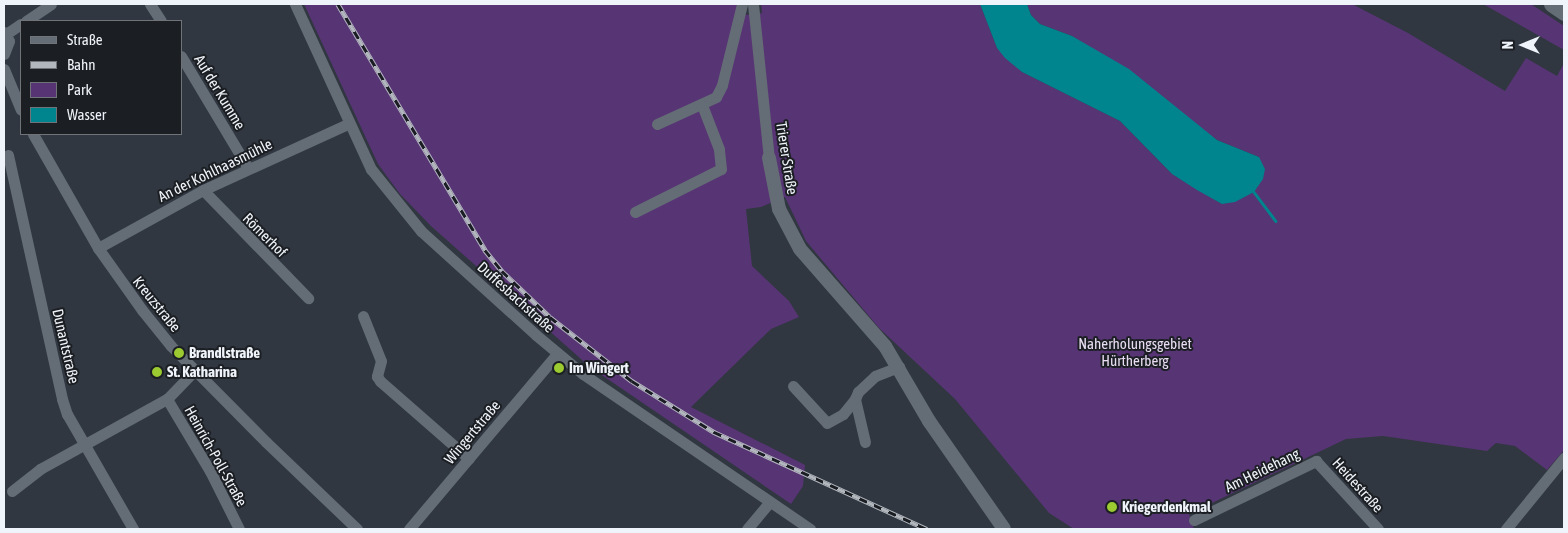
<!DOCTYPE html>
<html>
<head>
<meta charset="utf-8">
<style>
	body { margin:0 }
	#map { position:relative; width:1568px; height:533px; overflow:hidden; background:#303740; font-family:"Asap Condensed",sans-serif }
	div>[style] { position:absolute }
	.green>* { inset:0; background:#573473 }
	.water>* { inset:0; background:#00848e }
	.stream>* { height:2.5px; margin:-1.25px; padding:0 1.25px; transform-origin:1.25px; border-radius:1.25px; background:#00848e }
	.minor>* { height:11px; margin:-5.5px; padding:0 5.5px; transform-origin:5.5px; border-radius:5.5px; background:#646c76 }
	.tertiary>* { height:14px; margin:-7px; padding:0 7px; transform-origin:7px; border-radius:7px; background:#646c76 }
	.secondary>* { height:15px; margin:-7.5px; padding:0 7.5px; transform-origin:7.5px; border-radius:7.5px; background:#646c76 }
	.rail>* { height:4.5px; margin-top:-2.25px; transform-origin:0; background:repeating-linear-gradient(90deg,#1b1e22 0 8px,#b2b7be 0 16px); box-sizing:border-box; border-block:1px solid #b2b7be }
	.dots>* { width:14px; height:14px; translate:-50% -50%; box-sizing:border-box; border:2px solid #1b1e22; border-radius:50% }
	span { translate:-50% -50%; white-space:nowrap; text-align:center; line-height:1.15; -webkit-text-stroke:4px #1b1e22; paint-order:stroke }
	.street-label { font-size:15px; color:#eff4fa }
	.park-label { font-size:15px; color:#e8ddf2 }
	.poi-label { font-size:15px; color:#eff4fa; font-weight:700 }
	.left { translate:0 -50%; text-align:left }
	.frame { position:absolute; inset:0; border:5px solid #eff4fa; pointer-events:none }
	.legend { position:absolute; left:20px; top:20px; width:162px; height:115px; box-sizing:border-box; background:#1b1e22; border:1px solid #707478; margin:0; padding:6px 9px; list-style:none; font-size:15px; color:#eff4fa }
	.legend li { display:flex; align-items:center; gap:10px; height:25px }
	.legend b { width:25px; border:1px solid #707478 }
	.north { position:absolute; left:1498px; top:20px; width:50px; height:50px; -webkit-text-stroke:4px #1b1e22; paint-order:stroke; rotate:270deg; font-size:14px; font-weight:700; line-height:20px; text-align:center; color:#eff4fa }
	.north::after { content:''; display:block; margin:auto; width:18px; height:22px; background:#eff4fa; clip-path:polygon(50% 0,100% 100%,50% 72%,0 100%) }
</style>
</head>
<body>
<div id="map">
	<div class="green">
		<div style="clip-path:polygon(304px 4px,744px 4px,745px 15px,762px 13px,761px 4px,980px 4px,997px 48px,1022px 72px,1120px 121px,1172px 174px,1222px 204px,1259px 157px,1217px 140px,1072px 36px,1040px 24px,1031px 15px,1027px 4px,1352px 4px,1408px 33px,1505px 91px,1526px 58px,1557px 76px,1564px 63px,1564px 450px,1547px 470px,1515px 446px,1496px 443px,1487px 451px,1383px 436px,1346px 439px,1189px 514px,1194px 529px,1074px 529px,1049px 513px,955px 399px,879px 328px,806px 241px,785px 197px,761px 207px,746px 209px,752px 266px,789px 301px,799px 317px,771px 329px,691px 407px,805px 465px,803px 486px,791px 504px,590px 367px,431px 226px,400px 194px,378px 164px)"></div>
		<div style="clip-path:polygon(1483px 4px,1531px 4px,1564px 26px,1564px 50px)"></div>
	</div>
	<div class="water">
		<div style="clip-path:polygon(980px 4px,1027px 4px,1031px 15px,1040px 24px,1072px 36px,1129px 69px,1217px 140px,1259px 157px,1265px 169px,1263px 179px,1254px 192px,1235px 202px,1222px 204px,1197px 190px,1172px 174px,1120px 121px,1022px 72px,1005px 58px,997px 48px)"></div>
	</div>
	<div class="stream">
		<div style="left:1254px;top:192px;width:36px;rotate:53deg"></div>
	</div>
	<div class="minor">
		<div style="left:150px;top:4px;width:20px;rotate:57deg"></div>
		<div style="left:295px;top:4px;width:182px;rotate:65.3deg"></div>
		<div style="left:371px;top:169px;width:80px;rotate:51.1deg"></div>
		<div style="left:421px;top:231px;width:155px;rotate:42.1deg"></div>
		<div style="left:536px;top:335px;width:61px;rotate:39.7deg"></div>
		<div style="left:583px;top:374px;width:275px;rotate:34.3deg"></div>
		<div style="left:753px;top:4px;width:155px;rotate:84.1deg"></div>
		<div style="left:26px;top:21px;width:30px;rotate:-34deg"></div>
		<div style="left:4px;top:32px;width:10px;rotate:61deg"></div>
		<div style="left:9px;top:41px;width:14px;rotate:111deg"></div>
		<div style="left:6px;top:34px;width:18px;rotate:-34deg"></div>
		<div style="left:181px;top:56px;width:131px;rotate:59.1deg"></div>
		<div style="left:4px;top:69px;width:44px;rotate:67.5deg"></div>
		<div style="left:657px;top:124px;width:65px;rotate:-24.6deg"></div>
		<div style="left:716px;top:97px;width:13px;rotate:-63deg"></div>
		<div style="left:722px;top:85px;width:83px;rotate:-76.1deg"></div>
		<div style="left:33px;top:134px;width:131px;rotate:60.3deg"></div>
		<div style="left:98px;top:248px;width:76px;rotate:54.6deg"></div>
		<div style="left:142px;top:310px;width:46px;rotate:51.1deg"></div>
		<div style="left:171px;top:346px;width:135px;rotate:45.3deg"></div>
		<div style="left:266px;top:442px;width:126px;rotate:43.7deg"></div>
		<div style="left:8px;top:155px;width:250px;rotate:77.5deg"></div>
		<div style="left:62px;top:399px;width:16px;rotate:72deg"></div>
		<div style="left:67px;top:414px;width:133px;rotate:60.1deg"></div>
		<div style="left:203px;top:190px;width:151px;rotate:45.8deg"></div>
		<div style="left:635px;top:212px;width:96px;rotate:-26.6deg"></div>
		<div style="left:721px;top:169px;width:20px;rotate:-96deg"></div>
		<div style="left:719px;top:149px;width:47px;rotate:-111.1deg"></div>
		<div style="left:98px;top:248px;width:120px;rotate:-28.9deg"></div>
		<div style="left:203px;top:190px;width:159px;rotate:-24.5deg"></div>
		<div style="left:363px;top:316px;width:48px;rotate:68.2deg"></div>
		<div style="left:381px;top:361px;width:16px;rotate:105deg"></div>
		<div style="left:377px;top:376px;width:6px;rotate:59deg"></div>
		<div style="left:380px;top:381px;width:118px;rotate:41.2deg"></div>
		<div style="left:793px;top:386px;width:50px;rotate:47.4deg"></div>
		<div style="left:827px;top:423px;width:18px;rotate:-29deg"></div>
		<div style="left:843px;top:414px;width:19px;rotate:-51deg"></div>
		<div style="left:167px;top:399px;width:84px;rotate:59.2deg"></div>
		<div style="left:210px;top:471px;width:65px;rotate:63.4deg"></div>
		<div style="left:865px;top:442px;width:44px;rotate:-103.1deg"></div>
		<div style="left:855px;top:399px;width:8px;rotate:-67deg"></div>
		<div style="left:858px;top:392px;width:23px;rotate:-43deg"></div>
		<div style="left:875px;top:376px;width:26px;rotate:-21deg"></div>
		<div style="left:12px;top:491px;width:36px;rotate:-38deg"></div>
		<div style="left:40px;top:469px;width:145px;rotate:-28.9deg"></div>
		<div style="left:167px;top:399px;width:40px;rotate:-46deg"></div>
		<div style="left:1194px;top:520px;width:136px;rotate:-25.8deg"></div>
		<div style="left:1316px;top:461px;width:92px;rotate:47.6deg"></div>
		<div style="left:409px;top:529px;width:229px;rotate:-49.8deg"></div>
		<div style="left:747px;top:529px;width:35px;rotate:-50deg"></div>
		<div style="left:1506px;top:529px;width:92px;rotate:-50.8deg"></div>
	</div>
	<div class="tertiary">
		<div style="left:769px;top:158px;width:52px;rotate:78.9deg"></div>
		<div style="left:779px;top:209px;width:45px;rotate:62.3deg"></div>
		<div style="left:800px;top:249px;width:129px;rotate:48.8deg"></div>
		<div style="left:885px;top:346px;width:87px;rotate:59.6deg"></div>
		<div style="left:929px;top:421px;width:131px;rotate:55.2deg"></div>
	</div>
	<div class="secondary">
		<div style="left:1551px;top:4px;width:16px;rotate:35deg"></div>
	</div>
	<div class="rail">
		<div style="left:338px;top:4px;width:287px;rotate:59.1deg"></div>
		<div style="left:485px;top:250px;width:27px;rotate:51deg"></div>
		<div style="left:502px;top:271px;width:66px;rotate:43.8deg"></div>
		<div style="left:550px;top:317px;width:104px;rotate:38deg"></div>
		<div style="left:632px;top:381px;width:97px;rotate:31.9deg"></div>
		<div style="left:714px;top:432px;width:234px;rotate:24.5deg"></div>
	</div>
	<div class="dots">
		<div style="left:179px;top:353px;background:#9cca31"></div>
		<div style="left:559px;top:368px;background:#9cca31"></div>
		<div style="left:157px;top:372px;background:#9cca31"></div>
		<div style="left:1112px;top:507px;background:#9cca31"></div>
	</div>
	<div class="street-label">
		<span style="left:220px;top:92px;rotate:59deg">Auf der Kumme</span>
		<span style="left:787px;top:158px;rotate:81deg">Trierer Straße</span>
		<span style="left:215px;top:170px;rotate:-26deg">An der Kohlhaasmühle</span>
		<span style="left:265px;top:235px;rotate:45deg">Römerhof</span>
		<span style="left:516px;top:297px;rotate:42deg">Duffesbachstraße</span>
		<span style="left:157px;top:304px;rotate:51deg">Kreuzstraße</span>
		<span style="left:66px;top:346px;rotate:77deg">Dunantstraße</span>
		<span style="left:472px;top:432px;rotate:-50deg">Wingertstraße</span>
		<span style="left:216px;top:456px;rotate:61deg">Heinrich-Poll-Straße</span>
		<span style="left:1262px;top:470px;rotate:-26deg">Am Heidehang</span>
		<span style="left:1358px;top:485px;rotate:48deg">Heidestraße</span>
	</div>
	<div class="park-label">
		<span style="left:1135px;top:352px">Naherholungsgebiet<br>Hürtherberg</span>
	</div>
	<div class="poi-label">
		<span class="left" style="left:189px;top:353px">Brandlstraße</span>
		<span class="left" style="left:569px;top:368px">Im Wingert</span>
		<span class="left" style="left:167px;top:372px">St. Katharina</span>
		<span class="left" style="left:1122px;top:507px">Kriegerdenkmal</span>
	</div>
	<div class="frame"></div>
	<ul class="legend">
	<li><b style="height:6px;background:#646c76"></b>Straße</li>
	<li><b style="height:6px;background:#b2b7be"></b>Bahn</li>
	<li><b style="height:14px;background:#573473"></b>Park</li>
	<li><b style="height:14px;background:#00848e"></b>Wasser</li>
	</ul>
	<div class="north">N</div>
</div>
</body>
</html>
